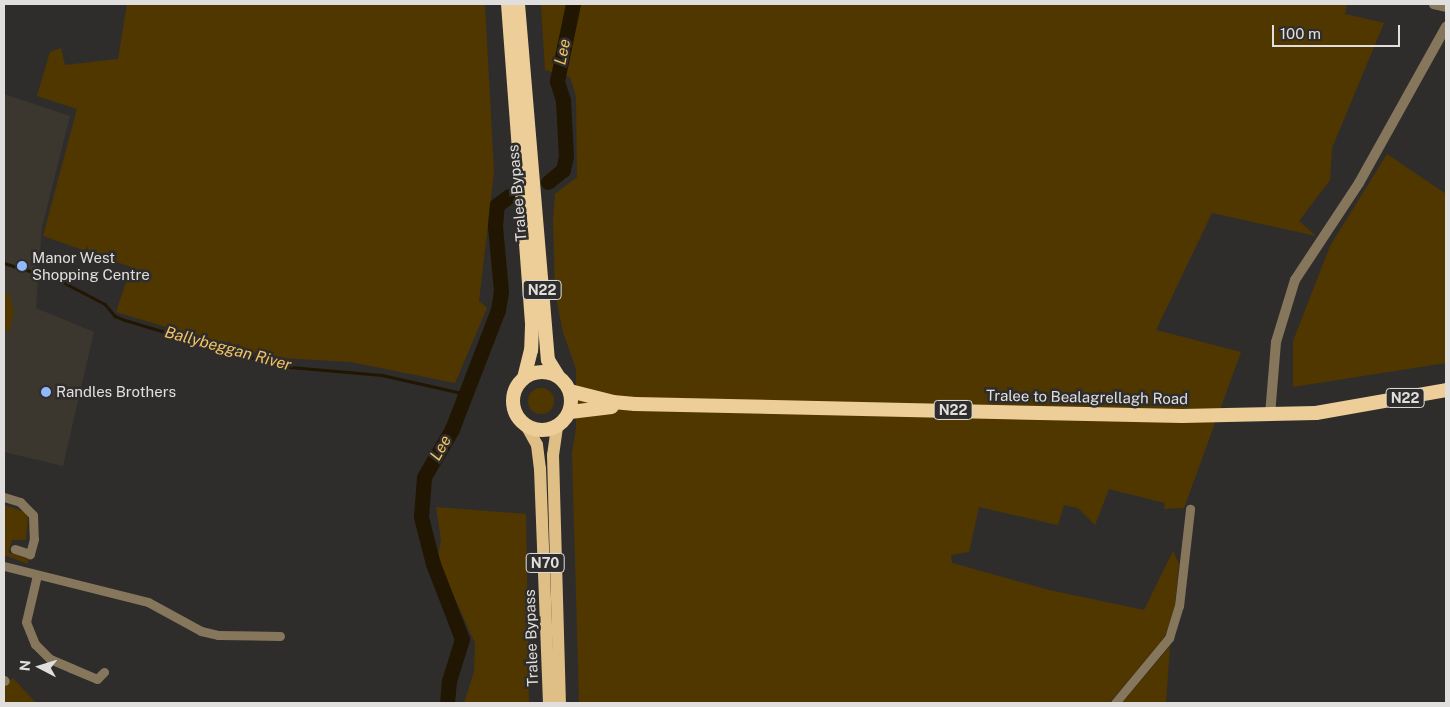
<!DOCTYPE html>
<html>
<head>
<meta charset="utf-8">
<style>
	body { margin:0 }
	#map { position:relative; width:1450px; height:707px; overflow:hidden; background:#2f2d2b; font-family:"Public Sans",sans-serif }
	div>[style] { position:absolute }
	.built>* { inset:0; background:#3b362e }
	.green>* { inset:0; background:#503700 }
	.round { border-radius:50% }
	.stream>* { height:2.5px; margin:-1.25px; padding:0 1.25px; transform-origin:1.25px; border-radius:1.25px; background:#211602 }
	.river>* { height:15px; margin:-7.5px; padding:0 7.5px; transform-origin:7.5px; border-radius:7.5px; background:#211602 }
	.minor>* { height:9px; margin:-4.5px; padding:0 4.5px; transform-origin:4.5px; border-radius:4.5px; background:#86765c }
	.tertiary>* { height:10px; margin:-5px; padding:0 5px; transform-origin:5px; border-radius:5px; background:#86765c }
	.primary>* { height:12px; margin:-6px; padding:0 6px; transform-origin:6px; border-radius:6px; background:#e0bf87 }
	.trunk>* { height:14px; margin:-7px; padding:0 7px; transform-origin:7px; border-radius:7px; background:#eece98 }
	.trunk>.ring { margin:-7px; padding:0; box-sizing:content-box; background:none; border:14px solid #eece98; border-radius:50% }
	.dots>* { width:14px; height:14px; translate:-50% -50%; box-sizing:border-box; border:2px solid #2f2d2b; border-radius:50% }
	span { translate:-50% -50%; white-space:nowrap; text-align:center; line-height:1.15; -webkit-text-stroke:5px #2f2d2b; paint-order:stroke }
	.shield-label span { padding:1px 4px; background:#2f2d2b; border:1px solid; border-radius:4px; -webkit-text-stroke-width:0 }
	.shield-label { font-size:14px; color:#e0dfde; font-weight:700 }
	.street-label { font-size:15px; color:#e0dfde }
	.poi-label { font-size:15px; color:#e0dfde }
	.left { translate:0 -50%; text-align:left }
	.water-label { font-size:16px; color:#f5c263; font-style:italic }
	.frame { position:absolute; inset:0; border:5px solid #e0dfde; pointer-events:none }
	.north { position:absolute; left:15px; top:642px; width:50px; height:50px; -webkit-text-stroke:4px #2f2d2b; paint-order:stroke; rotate:275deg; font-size:14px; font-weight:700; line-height:20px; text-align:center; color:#e0dfde }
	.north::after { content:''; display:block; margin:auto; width:18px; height:22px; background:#e0dfde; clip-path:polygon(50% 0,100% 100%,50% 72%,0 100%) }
	.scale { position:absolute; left:1272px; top:25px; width:128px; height:22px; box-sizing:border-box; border:2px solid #e0dfde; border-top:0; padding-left:6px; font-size:15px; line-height:18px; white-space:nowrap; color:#e0dfde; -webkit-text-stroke:4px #2f2d2b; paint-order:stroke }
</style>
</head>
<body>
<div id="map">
	<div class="built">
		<div style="clip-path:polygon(4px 94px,70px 116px,42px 227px,36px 308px,94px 332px,63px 466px,4px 452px)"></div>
	</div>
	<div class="green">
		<div style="clip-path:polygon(127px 4px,485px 4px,494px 172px,479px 301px,487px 308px,455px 383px,351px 362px,282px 358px,250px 352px,116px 312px,131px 267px,43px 236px,77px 109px,37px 96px,50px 52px,61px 48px,65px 65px,118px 59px)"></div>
		<div style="clip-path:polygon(541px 4px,1347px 4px,1345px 14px,1384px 23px,1332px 148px,1330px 180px,1299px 221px,1316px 236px,1212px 213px,1156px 330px,1241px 352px,1184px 508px,1164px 509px,1165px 503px,1109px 489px,1095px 525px,1078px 508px,1064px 505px,1058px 525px,979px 507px,969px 552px,951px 555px,952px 563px,1049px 590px,1144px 610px,1173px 551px,1179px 564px,1174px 612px,1164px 638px,1109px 703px,579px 703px,572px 453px,576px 429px,576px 369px,563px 332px,555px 292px,553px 220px,555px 194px,577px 177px,576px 96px,570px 77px,545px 70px)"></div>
		<div style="clip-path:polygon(1387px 154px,1446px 194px,1446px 363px,1293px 387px,1293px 341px,1330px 246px)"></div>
		<div style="clip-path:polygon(4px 291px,10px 296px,14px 314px,9px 331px,4px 332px)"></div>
		<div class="round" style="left:528px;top:388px;width:26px;height:26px"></div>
		<div style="clip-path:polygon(4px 505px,25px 512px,28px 518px,26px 540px,12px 540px,8px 552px,28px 559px,28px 564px,4px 555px)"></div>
		<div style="clip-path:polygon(436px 507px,526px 514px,529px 703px,464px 703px,474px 672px,475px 643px,437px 559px,441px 540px)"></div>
		<div style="clip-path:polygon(1170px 646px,1166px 703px,1122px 703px)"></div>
		<div style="clip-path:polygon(13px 678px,36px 703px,4px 703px,4px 685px)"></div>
	</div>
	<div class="stream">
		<div style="left:4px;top:263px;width:58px;rotate:17.2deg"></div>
		<div style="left:59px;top:280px;width:52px;rotate:27.6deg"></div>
		<div style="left:105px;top:304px;width:16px;rotate:50deg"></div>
		<div style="left:115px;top:316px;width:11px;rotate:22deg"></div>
		<div style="left:125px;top:320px;width:161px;rotate:16.6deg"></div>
		<div style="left:279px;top:366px;width:103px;rotate:5deg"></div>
		<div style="left:382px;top:375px;width:86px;rotate:12.7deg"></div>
	</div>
	<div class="river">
		<div style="left:548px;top:182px;width:19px;rotate:-39deg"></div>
		<div style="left:563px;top:170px;width:14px;rotate:-78deg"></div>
		<div style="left:566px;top:156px;width:56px;rotate:-93.1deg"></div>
		<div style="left:563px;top:100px;width:20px;rotate:-108deg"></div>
		<div style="left:557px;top:81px;width:79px;rotate:-78.3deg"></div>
		<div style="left:447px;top:703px;width:22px;rotate:-85deg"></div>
		<div style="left:449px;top:681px;width:44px;rotate:-72.8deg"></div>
		<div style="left:462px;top:639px;width:80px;rotate:-111.1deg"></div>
		<div style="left:433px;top:564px;width:49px;rotate:-104.3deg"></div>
		<div style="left:421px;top:517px;width:40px;rotate:-85.7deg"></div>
		<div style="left:424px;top:477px;width:56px;rotate:-59.7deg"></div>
		<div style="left:452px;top:429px;width:128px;rotate:-68.9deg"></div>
		<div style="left:498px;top:310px;width:19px;rotate:-81deg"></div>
		<div style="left:501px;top:291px;width:65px;rotate:-95.3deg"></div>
		<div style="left:495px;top:226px;width:21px;rotate:-85deg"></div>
		<div style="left:497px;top:205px;width:15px;rotate:-37deg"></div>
	</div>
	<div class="minor">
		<div style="left:1433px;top:4px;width:13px;rotate:13deg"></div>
		<div style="left:4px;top:497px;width:17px;rotate:17deg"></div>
		<div style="left:20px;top:502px;width:18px;rotate:45deg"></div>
		<div style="left:33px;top:515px;width:24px;rotate:88deg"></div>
		<div style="left:34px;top:539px;width:16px;rotate:105deg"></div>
		<div style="left:30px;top:554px;width:16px;rotate:-162deg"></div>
		<div style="left:4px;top:566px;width:148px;rotate:14deg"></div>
		<div style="left:148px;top:602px;width:60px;rotate:28.7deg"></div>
		<div style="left:201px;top:631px;width:17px;rotate:13deg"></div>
		<div style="left:218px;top:635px;width:62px;rotate:0.9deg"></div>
		<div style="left:37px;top:575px;width:48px;rotate:103.2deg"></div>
		<div style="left:26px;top:622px;width:24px;rotate:68deg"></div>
		<div style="left:35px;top:644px;width:21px;rotate:45deg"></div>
		<div style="left:50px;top:659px;width:23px;rotate:23deg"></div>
		<div style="left:71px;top:668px;width:28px;rotate:23deg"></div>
		<div style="left:97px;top:679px;width:10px;rotate:-45deg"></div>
		<div style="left:4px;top:680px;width:1px;rotate:45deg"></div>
		<div style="left:1115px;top:703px;width:85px;rotate:-50.3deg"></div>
		<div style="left:1169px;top:638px;width:34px;rotate:-73deg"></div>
		<div style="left:1179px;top:606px;width:98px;rotate:-83.5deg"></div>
	</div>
	<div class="tertiary">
		<div style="left:1270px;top:415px;width:73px;rotate:-85.3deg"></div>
		<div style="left:1276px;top:342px;width:65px;rotate:-73deg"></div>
		<div style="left:1295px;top:280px;width:116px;rotate:-56.6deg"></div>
		<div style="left:1359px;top:183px;width:179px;rotate:-60.9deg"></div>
	</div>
	<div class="primary">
		<div style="left:526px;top:425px;width:23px;rotate:61deg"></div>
		<div style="left:537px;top:445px;width:24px;rotate:83deg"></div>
		<div style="left:540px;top:469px;width:234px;rotate:87.8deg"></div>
		<div style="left:557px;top:427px;width:28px;rotate:98deg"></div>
		<div style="left:553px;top:455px;width:248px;rotate:88.4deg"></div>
	</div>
	<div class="trunk">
		<div style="left:508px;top:4px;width:323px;rotate:85.7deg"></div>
		<div style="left:532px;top:326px;width:24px;rotate:92deg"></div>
		<div style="left:531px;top:350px;width:29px;rotate:104deg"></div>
		<div style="left:518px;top:4px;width:357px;rotate:85.2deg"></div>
		<div style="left:548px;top:360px;width:19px;rotate:58deg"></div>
		<div class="ring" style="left:513px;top:372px;width:44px;height:44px"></div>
		<div style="left:570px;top:391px;width:44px;rotate:14.3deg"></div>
		<div style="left:613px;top:402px;width:22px;rotate:5deg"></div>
		<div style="left:635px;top:404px;width:547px;rotate:1.26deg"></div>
		<div style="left:1182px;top:416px;width:134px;rotate:-1.3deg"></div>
		<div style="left:1316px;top:413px;width:132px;rotate:-10deg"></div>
		<div style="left:570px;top:412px;width:42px;rotate:-6.8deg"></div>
	</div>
	<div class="dots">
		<div style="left:22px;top:266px;background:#90b8fd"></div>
		<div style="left:46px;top:392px;background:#90b8fd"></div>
	</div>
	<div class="shield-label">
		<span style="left:542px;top:290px">N22</span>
		<span style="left:1405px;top:398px">N22</span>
		<span style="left:953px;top:410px">N22</span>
		<span style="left:545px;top:563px">N70</span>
	</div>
	<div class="street-label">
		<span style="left:517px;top:193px;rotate:-95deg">Tralee Bypass</span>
		<span style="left:1087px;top:397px;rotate:1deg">Tralee to Bealagrellagh Road</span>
		<span style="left:531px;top:638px;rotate:-92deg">Tralee Bypass</span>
	</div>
	<div class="poi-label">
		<span class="left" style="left:32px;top:266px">Manor West<br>Shopping Centre</span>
		<span class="left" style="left:56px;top:392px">Randles Brothers</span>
	</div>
	<div class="water-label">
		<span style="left:563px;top:52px;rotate:-78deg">Lee</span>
		<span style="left:228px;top:349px;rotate:15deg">Ballybeggan River</span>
		<span style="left:441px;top:448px;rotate:-60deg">Lee</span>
	</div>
	<div class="frame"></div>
	<div class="north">N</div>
	<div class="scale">100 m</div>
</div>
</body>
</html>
